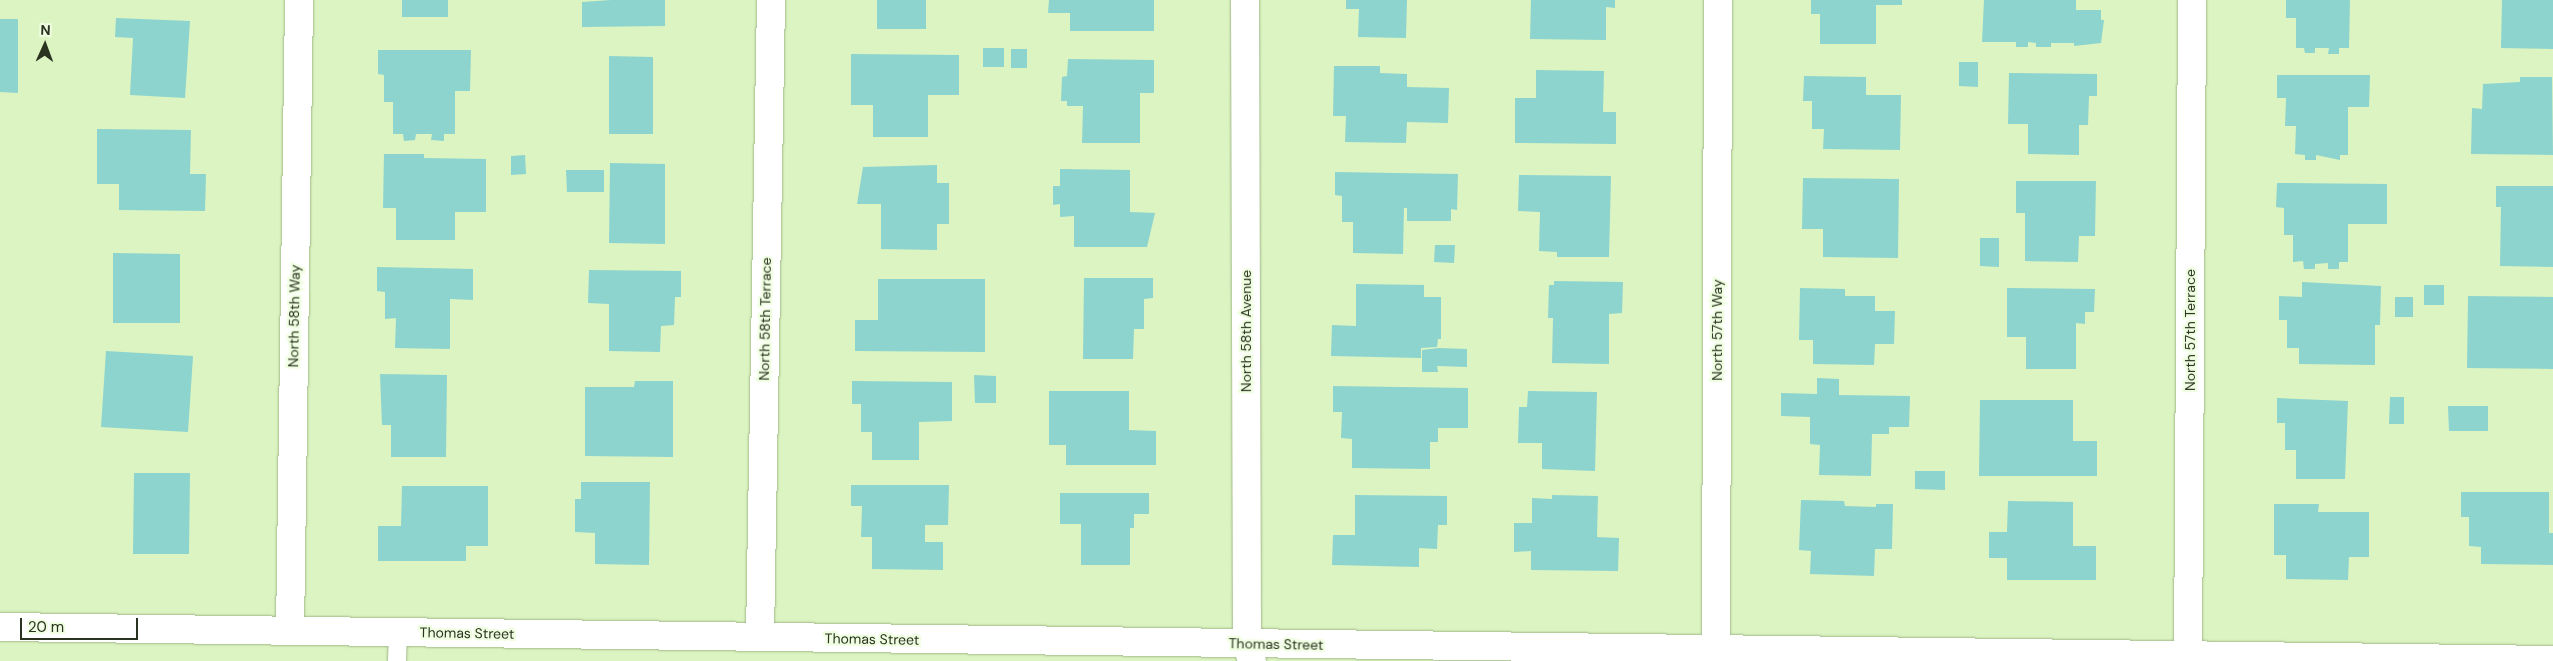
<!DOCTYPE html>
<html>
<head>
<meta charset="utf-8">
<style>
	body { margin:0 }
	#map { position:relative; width:2553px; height:661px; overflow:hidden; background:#dbf4c2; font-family:"DM Sans",sans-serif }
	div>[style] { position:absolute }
	.building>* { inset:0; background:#8dd4ce }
	.roads { filter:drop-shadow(0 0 1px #a1b888) drop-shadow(0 0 1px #a1b888) }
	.lane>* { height:18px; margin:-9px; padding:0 9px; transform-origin:9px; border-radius:9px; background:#fff }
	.street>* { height:28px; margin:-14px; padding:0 14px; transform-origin:14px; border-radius:14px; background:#fff }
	span { translate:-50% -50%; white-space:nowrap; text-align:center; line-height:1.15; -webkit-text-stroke:4.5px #effee0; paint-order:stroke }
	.street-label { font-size:14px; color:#2a3320 }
	.north { position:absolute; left:20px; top:20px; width:50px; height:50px; -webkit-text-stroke:4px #effee0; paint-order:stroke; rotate:2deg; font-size:14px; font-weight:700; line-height:20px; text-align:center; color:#2a3320 }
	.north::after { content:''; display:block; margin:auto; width:18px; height:22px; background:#2a3320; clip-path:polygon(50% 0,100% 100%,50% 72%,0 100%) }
	.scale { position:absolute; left:20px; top:618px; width:118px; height:22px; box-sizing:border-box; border:2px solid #2a3320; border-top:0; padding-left:6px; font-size:15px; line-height:18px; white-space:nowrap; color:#2a3320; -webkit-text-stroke:4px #effee0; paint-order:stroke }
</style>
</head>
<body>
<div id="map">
	<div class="building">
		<div style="clip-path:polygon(402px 0,448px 0,448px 17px,402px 17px)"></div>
		<div style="clip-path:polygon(611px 0,665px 0,665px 26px,582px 27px,582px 2px)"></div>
		<div style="clip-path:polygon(877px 0,926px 0,926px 29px,877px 29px)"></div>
		<div style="clip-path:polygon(1049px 0,1154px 0,1154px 31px,1070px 31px,1070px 13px,1048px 13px)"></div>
		<div style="clip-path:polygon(1346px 0,1407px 0,1406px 38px,1358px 37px,1359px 9px,1346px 9px)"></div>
		<div style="clip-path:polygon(1531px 0,1615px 0,1615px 8px,1606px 7px,1606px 40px,1530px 39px)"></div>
		<div style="clip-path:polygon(1811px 0,1902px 0,1902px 5px,1876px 5px,1876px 44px,1820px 44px,1820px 14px,1811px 14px)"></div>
		<div style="clip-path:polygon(1984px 0,2076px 0,2076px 10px,2101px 10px,2101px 20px,2104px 20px,2101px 43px,2074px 46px,2074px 43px,2051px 43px,2051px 47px,2036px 47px,2036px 43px,2028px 42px,2028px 47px,2016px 47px,2016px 42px,1982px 42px)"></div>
		<div style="clip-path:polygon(2286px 0,2350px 0,2349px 48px,2339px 48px,2339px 54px,2328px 54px,2329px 48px,2315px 48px,2315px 53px,2305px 53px,2304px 48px,2296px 48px,2296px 18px,2286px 18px)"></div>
		<div style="clip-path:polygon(2502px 0,2553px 0,2553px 49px,2501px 48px)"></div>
		<div style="clip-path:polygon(116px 18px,190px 21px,185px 98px,130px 95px,133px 38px,115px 37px)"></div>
		<div style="clip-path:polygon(0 19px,18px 19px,18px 93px,0 92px)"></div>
		<div style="clip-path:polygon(983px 48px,1004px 48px,1004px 67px,983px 67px)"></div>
		<div style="clip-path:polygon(1011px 49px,1027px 49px,1027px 68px,1011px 68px)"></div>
		<div style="clip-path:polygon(378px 50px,471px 50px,470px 91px,455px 91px,455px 134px,444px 134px,444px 141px,431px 140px,432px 134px,416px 134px,415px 140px,404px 141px,403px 134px,393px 134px,393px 102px,384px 102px,384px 75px,378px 74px)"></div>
		<div style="clip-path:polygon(851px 54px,959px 55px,959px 95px,928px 95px,928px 137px,873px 137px,873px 105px,851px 105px)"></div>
		<div style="clip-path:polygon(609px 56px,653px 57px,653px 134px,609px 134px)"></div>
		<div style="clip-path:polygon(1068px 59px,1154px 60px,1154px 93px,1140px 93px,1140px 143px,1082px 143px,1083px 106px,1067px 106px,1067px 101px,1061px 101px,1062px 77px,1067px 76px)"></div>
		<div style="clip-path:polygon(1959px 62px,1978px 62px,1978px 87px,1959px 86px)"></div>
		<div style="clip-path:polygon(1334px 66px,1380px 66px,1380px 73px,1407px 74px,1407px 87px,1449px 88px,1448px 123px,1407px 122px,1406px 143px,1345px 142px,1346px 116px,1333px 116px)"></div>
		<div style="clip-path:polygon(1536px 70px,1604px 71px,1603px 112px,1616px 112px,1616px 144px,1515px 143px,1515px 98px,1536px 98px)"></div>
		<div style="clip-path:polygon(2009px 73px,2097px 74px,2097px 96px,2089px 96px,2088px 125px,2079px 125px,2079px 155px,2028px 154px,2028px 124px,2008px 124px)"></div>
		<div style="clip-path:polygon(2277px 75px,2370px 75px,2369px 107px,2348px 107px,2348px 155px,2340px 155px,2340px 160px,2316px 155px,2316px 160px,2305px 160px,2305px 155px,2295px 154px,2296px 126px,2285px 126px,2286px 98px,2277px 98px)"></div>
		<div style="clip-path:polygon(1804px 76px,1866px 77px,1866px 95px,1901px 95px,1900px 150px,1823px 149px,1824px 129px,1812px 129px,1812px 101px,1803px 101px)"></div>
		<div style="clip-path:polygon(2520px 77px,2552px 77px,2553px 155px,2471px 154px,2472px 108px,2482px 109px,2483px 84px,2520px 82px)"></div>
		<div style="clip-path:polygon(97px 129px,191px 130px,190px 174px,206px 174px,205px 211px,119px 210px,119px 184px,97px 184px)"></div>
		<div style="clip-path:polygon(384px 154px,424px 154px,424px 158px,486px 159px,486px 212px,455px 212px,455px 240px,396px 240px,396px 208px,383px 208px)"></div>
		<div style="clip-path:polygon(525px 155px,526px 174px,511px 175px,511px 156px)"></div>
		<div style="clip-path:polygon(610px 163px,665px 164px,665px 244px,609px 243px)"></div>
		<div style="clip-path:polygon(937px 165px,937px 183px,949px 183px,949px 224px,937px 224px,937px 250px,881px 249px,881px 204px,857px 204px,863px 167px)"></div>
		<div style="clip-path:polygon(1060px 169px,1130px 170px,1130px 212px,1155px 213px,1147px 247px,1074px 247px,1074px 216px,1060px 217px,1060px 204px,1053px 205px,1053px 186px,1060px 186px)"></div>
		<div style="clip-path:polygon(566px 170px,604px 170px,604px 192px,567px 192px)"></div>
		<div style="clip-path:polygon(1335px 172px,1458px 174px,1457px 210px,1451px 209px,1451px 221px,1407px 221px,1407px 208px,1404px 208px,1403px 254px,1353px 253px,1353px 222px,1342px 222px,1342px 196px,1335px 195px)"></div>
		<div style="clip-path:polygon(1519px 175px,1611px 176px,1609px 257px,1557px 257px,1557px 252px,1539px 251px,1540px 212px,1518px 211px)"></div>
		<div style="clip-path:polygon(1803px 178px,1899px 179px,1898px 258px,1823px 257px,1823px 229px,1802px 229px)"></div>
		<div style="clip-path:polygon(2016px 181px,2096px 181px,2095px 236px,2079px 236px,2078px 262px,2025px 261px,2025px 213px,2016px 213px)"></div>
		<div style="clip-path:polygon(2277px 183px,2387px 184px,2387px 224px,2348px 224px,2348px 262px,2339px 262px,2339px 269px,2328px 269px,2328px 263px,2315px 264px,2315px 269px,2304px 269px,2303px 261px,2293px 262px,2293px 235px,2284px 235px,2284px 208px,2276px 207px)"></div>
		<div style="clip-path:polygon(2496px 186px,2553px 186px,2553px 267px,2500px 266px,2501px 207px,2496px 207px)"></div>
		<div style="clip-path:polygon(1980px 238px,1999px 238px,1999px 267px,1980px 266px)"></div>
		<div style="clip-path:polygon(1435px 245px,1455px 245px,1454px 263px,1434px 262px)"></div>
		<div style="clip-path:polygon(113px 253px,180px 254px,180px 323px,113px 323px)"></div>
		<div style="clip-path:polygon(377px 267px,473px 269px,473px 300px,450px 299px,450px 349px,395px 348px,396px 318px,385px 319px,385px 292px,377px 291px)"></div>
		<div style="clip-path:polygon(589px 270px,681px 271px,681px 297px,675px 297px,674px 325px,661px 326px,660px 352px,609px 351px,609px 304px,588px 303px)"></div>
		<div style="clip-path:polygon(1084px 278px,1153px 278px,1153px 298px,1144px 299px,1144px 329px,1134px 329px,1133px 359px,1083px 359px)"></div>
		<div style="clip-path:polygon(878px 279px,985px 279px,985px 352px,855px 351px,855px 320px,878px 320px)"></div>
		<div style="clip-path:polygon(1554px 281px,1623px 282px,1622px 313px,1609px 314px,1609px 364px,1552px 363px,1553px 318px,1548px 318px,1549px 285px,1554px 285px)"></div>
		<div style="clip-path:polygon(2302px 282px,2381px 286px,2380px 325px,2375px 325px,2375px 365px,2299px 364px,2299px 348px,2287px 348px,2287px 320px,2279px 320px,2279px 296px,2302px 297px)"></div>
		<div style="clip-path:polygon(1356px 284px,1424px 285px,1424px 297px,1441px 297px,1441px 339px,1438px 339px,1437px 347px,1421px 348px,1421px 358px,1331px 356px,1332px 325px,1356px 326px)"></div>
		<div style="clip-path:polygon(2424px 285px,2444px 285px,2444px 305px,2424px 305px)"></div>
		<div style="clip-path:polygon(1800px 288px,1845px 289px,1845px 296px,1875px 296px,1875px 311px,1895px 311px,1894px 344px,1875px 344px,1874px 365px,1813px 364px,1813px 340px,1799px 340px)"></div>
		<div style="clip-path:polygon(2007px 288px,2095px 289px,2094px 312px,2085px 312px,2085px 324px,2076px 323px,2076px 369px,2026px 369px,2026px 337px,2007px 337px)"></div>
		<div style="clip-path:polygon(2468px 296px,2553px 297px,2553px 369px,2467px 368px)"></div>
		<div style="clip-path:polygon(2395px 297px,2413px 297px,2413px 317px,2395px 317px)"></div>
		<div style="clip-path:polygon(1438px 348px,1467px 349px,1467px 367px,1437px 366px,1438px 372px,1422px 372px,1422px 350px)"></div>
		<div style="clip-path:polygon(106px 351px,193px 356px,188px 432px,101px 427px)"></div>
		<div style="clip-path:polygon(380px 374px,447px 375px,446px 457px,391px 457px,391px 425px,382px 425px)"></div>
		<div style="clip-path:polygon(974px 375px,996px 376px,996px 403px,975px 403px)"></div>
		<div style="clip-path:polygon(1817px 378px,1839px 379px,1839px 395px,1910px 396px,1909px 427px,1889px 427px,1889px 434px,1872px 434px,1871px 476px,1819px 475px,1820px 445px,1810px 444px,1810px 417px,1781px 416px,1781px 393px,1817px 394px)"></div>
		<div style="clip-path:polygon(635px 381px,673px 381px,673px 457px,585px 456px,585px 387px,634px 387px)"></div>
		<div style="clip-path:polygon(852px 381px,952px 382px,952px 421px,919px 422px,919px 460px,872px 460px,872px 432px,861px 432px,861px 404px,852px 404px)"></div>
		<div style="clip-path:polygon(1333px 386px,1468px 388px,1468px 428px,1438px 428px,1438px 442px,1430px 442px,1430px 469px,1352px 468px,1352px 439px,1341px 438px,1342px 412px,1333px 412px)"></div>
		<div style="clip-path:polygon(1049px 391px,1129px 391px,1129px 430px,1156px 431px,1156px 465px,1066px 465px,1066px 445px,1049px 445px)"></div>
		<div style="clip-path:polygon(1528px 391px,1597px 392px,1595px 471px,1542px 469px,1542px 443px,1518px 443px,1519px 407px,1527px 407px)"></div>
		<div style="clip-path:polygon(2390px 397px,2404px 397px,2404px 424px,2389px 424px)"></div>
		<div style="clip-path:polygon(2277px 398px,2348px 401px,2345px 479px,2296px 479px,2296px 450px,2285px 450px,2285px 423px,2277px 423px)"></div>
		<div style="clip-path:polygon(1980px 400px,2073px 400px,2073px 441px,2097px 441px,2097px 476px,1979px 476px)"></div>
		<div style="clip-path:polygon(2448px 406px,2488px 406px,2488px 431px,2449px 431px)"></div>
		<div style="clip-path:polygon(1915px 471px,1945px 471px,1945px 490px,1915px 489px)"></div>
		<div style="clip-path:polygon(134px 473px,190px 473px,189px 554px,133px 554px)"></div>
		<div style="clip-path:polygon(581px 482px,650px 482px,649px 565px,595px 564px,595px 533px,575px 532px,575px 499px,581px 499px)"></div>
		<div style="clip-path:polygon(851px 485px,949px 485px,948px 525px,925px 525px,925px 542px,943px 542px,943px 570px,872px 569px,872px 537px,861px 537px,862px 506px,851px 506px)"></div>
		<div style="clip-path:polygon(402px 486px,488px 486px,488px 546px,466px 546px,466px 561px,378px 561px,378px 526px,401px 526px)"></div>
		<div style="clip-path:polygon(2461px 492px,2549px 492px,2549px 533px,2553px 533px,2553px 565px,2481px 564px,2481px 547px,2469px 546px,2469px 517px,2461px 517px)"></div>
		<div style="clip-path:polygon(1060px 493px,1149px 493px,1149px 514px,1134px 514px,1134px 528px,1130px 528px,1130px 565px,1081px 565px,1081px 524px,1060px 524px)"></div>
		<div style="clip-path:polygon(1355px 495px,1447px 496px,1447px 525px,1438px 525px,1437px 549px,1419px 548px,1419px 567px,1332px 565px,1333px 535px,1355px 535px)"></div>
		<div style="clip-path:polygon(1552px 495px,1598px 496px,1597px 537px,1619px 538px,1618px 571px,1531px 570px,1531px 551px,1514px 552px,1514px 523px,1532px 523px,1532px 498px,1552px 499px)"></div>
		<div style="clip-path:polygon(1801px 500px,1844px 501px,1845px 506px,1876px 507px,1876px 504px,1893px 504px,1892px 549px,1875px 549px,1874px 576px,1810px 574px,1811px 551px,1799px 550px)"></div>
		<div style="clip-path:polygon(2008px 501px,2073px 502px,2073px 546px,2096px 546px,2096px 580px,2007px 580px,2007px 558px,1989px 558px,1989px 532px,2007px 532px)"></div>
		<div style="clip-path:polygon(2274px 504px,2319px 504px,2318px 512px,2369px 512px,2369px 557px,2349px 557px,2348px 580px,2286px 579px,2286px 555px,2274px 555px)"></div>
	</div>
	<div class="roads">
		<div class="lane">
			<div style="left:397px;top:661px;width:29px;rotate:-88deg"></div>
		</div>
		<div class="street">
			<div style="left:1245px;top:0;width:644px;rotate:89.82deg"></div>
			<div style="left:1247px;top:644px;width:18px;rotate:74deg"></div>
			<div style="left:0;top:627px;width:2553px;rotate:0.74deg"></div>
			<div style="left:290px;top:631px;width:631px;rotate:-89.18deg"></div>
			<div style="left:760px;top:637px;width:637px;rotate:-89.01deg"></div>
			<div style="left:1716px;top:661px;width:661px;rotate:-89.83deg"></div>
			<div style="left:2188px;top:661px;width:661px;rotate:-89.65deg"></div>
		</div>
	</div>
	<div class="street-label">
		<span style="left:294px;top:316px;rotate:-89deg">North 58th Way</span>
		<span style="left:765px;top:319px;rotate:-89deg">North 58th Terrace</span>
		<span style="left:1717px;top:330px;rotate:-90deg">North 57th Way</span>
		<span style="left:2190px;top:330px;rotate:-90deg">North 57th Terrace</span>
		<span style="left:1246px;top:331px;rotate:-90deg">North 58th Avenue</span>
		<span style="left:467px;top:633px;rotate:1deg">Thomas Street</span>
		<span style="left:872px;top:639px;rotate:1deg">Thomas Street</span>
		<span style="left:1276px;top:644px;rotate:1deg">Thomas Street</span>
	</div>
	<div class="north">N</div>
	<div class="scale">20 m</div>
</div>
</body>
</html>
